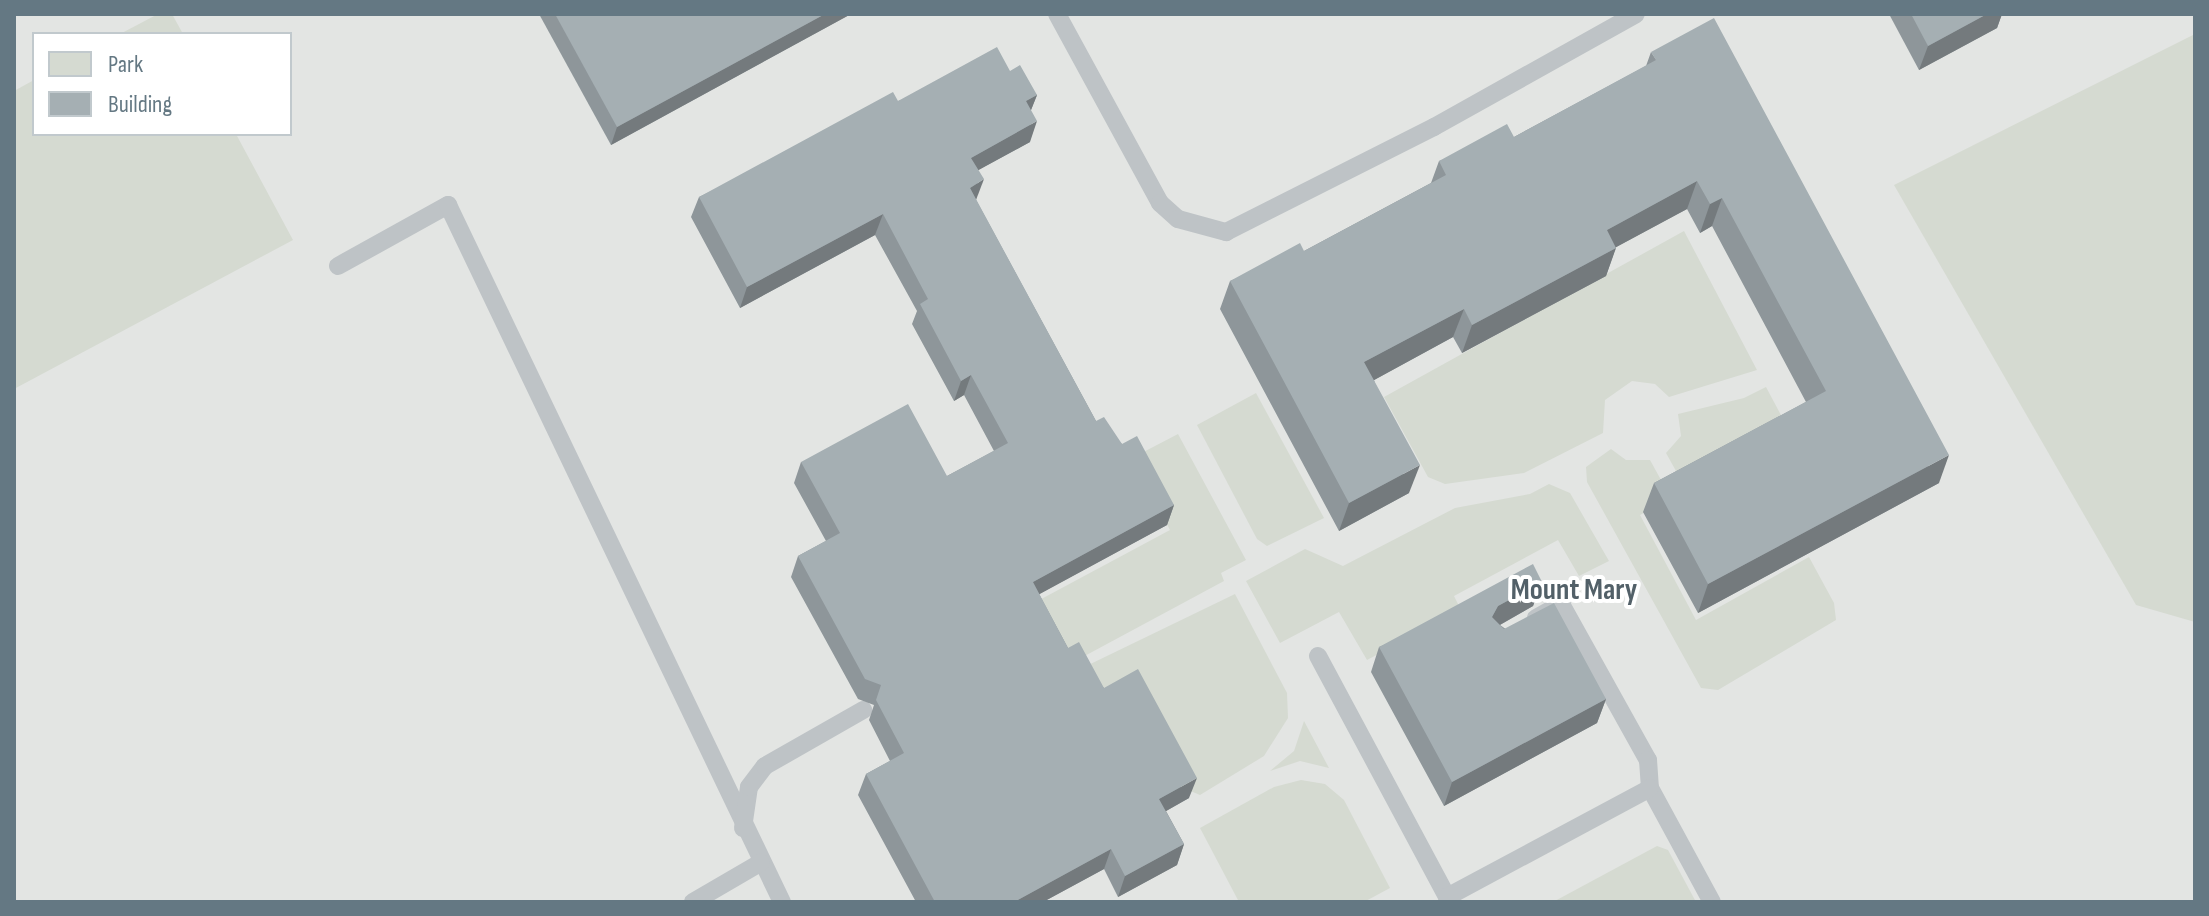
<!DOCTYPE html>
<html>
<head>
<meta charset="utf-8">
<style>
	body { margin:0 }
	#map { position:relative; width:2209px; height:916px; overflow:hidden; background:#f5f5f2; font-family:"Sofia Sans Condensed",sans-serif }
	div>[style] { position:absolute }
	.built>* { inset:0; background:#e3e5e3 }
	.green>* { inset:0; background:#d5dad1 }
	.lane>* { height:18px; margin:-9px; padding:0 9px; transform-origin:9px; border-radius:9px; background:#bec3c6 }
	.wall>* { inset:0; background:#8e969a }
	.shaded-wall>* { inset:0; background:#747a7d }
	.building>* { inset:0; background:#a5afb3 }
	span { translate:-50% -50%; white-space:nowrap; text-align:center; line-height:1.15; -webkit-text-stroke:8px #fff; paint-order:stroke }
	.quarter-label { font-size:30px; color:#526068; font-weight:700 }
	.frame { position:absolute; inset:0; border:16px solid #647883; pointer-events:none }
	.legend { position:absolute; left:32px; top:32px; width:260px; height:104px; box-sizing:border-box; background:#fff; border:2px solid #c1c9cd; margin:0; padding:10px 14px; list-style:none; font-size:24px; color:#647883 }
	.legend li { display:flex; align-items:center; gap:16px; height:40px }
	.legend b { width:40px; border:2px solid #c1c9cd }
</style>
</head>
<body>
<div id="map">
	<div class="built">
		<div style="clip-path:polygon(evenodd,14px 14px,2195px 14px,2195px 902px,14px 902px,14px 14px,34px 34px,290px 34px,290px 134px,34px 134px,34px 34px)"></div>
	</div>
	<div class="green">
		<div style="clip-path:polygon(158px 14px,172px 14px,183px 34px,120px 34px)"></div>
		<div style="clip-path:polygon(2195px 34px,2195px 622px,2136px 605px,1894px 185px)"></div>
		<div style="clip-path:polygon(34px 80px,34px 134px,236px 134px,293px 240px,14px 389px,14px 91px)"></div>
		<div style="clip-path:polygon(1684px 231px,1757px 370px,1669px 397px,1655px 384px,1632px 381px,1605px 400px,1603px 433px,1524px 473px,1445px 484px,1428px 477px,1384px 397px)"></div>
		<div style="clip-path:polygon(1766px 387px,1790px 432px,1686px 489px,1666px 453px,1681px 436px,1678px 414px,1744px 398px)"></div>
		<div style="clip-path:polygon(1256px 393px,1324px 518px,1267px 546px,1257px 539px,1197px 425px)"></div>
		<div style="clip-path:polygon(1178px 434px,1246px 560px,1221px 573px,1224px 581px,1066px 666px,1032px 604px,1170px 530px,1132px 458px)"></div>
		<div style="clip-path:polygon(1611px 449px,1626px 460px,1650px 460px,1671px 498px,1640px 515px,1696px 620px,1809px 557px,1834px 603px,1836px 620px,1718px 690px,1701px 688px,1587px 482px,1586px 467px)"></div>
		<div style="clip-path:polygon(1549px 484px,1570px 493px,1609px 561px,1579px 576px,1558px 540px,1454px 596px,1461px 610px,1367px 660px,1339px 612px,1280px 643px,1246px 581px,1305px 549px,1343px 566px,1455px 508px,1530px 494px)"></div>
		<div style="clip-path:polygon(1235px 594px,1287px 693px,1288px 718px,1264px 756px,1200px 795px,1181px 787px,1094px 704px,1078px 670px)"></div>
		<div style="clip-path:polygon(1304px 721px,1329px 768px,1300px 761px,1270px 771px,1294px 751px)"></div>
		<div style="clip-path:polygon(1301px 780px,1325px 784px,1344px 800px,1390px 888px,1364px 902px,1239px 902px,1200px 828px,1274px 787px)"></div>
		<div style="clip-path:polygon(1657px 846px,1668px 850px,1696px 902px,1553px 902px)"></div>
	</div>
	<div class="lane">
		<div style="left:1057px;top:14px;width:215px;rotate:61.4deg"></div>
		<div style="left:1160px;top:203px;width:24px;rotate:42deg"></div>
		<div style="left:1178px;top:219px;width:50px;rotate:15.2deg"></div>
		<div style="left:1226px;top:232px;width:233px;rotate:-26.8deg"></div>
		<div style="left:1434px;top:127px;width:231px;rotate:-29.2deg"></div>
		<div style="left:338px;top:266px;width:126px;rotate:-29deg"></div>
		<div style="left:448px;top:205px;width:773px;rotate:64.4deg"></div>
		<div style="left:1536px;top:618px;width:29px;rotate:-29deg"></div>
		<div style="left:1561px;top:604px;width:179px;rotate:60.9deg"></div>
		<div style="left:1648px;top:760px;width:28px;rotate:86deg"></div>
		<div style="left:1650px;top:788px;width:130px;rotate:61.5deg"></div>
		<div style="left:1318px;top:656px;width:279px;rotate:61.8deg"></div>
		<div style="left:743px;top:828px;width:41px;rotate:-81.7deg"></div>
		<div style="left:749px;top:787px;width:26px;rotate:-53deg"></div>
		<div style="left:765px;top:766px;width:113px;rotate:-29.7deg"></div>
		<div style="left:1447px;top:897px;width:230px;rotate:-28.2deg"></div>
		<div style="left:693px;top:902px;width:78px;rotate:-30.2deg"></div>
	</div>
	<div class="wall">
		<div style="clip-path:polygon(539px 14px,851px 14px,611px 145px)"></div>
		<div style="clip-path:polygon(1889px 14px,2002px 14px,1997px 28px,1919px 70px)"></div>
		<div style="clip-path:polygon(1651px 52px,1939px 483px,1698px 613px,1643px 512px,1654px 483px,1806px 402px,1712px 226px,1700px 233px,1687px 209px,1616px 247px,1606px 276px,1462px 353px,1453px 337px,1374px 380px,1409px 493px,1339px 531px,1220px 309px,1230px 281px,1304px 251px,1431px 183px,1439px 161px,1514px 137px,1646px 66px)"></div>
		<div style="clip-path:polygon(1010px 71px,1037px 95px,1031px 110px,1030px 142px,978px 170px,976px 200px,1096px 421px,1122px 444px,1174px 505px,1167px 525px,1039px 594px,1068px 648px,1104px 688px,1189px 798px,1166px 811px,1184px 844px,1177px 865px,1118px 897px,1104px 869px,1043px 902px,916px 902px,858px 795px,866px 774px,890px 761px,869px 720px,874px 705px,858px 699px,791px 577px,798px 556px,826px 541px,794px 483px,801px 462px,947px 476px,994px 451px,964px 395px,954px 401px,912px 324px,917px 311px,875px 235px,740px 308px,691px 217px,699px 197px,898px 101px)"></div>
		<div style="clip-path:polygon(1542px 582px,1533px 606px,1500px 625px,1606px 699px,1597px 723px,1444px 806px,1371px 672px,1379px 647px)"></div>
	</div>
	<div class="shaded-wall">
		<div style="clip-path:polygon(825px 14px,851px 14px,611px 145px,617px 127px)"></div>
		<div style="clip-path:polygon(1987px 14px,2002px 14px,1997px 28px,1919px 70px,1928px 46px)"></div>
		<div style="clip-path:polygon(1037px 95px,1029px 115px,1026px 101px)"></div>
		<div style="clip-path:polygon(1037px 121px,1030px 142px,964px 178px,971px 158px)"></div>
		<div style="clip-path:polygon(984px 179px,976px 200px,970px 188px)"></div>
		<div style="clip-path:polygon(1697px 181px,1687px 209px,1596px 258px,1607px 230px)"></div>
		<div style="clip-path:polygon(1722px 198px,1712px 226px,1700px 233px,1710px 204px)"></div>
		<div style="clip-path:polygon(883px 214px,875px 235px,740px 308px,747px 287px)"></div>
		<div style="clip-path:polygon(1616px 248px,1606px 276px,1462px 353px,1472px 325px)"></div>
		<div style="clip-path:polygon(1464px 309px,1453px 337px,1354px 391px,1364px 362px)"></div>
		<div style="clip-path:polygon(971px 375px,964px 395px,954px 401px,961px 381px)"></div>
		<div style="clip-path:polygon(1949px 455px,1939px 483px,1698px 613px,1708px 584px)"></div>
		<div style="clip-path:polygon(1420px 465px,1409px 493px,1339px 531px,1349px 503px)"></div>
		<div style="clip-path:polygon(1174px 505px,1167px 525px,1025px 602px,1033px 582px)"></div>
		<div style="clip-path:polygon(1542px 582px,1533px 606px,1489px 631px,1492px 617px,1498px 606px)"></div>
		<div style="clip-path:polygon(1606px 699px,1597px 723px,1444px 806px,1452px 782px)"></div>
		<div style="clip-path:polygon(1197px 778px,1189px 798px,1152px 819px,1159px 799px)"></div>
		<div style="clip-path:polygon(1184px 844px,1177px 865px,1118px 897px,1125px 876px)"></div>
		<div style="clip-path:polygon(1111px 849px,1104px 869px,1043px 902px,1014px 902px)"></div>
	</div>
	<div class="building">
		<div style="clip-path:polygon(555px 14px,825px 14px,617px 127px)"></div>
		<div style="clip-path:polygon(1911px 14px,1987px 14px,1928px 46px)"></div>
		<div style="clip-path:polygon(1714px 18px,1949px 455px,1708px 584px,1654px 483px,1826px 391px,1722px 198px,1710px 204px,1697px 181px,1607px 230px,1616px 248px,1472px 325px,1464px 309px,1364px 362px,1420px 465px,1349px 503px,1230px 281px,1300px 243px,1304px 251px,1446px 175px,1439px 161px,1507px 124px,1514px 137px,1656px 60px,1651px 52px)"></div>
		<div style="clip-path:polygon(997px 47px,1010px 71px,1020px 65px,1037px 95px,1026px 101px,1037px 121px,971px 158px,984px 179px,970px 188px,1096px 421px,1104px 417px,1122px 444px,1137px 436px,1174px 505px,1033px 582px,1068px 648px,1079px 642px,1104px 688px,1138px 669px,1197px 778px,1159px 799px,1184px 844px,1125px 876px,1111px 849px,1014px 902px,935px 902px,866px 774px,904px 753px,876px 700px,881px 685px,865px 679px,798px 556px,840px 533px,801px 462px,908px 404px,947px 476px,1008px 443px,971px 375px,961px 381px,920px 304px,928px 299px,883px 214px,747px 287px,699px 197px,893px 92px,898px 101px)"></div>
		<div style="clip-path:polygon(1533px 564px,1542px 582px,1498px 606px,1492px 617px,1504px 629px,1554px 603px,1606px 699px,1452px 782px,1379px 647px)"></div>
	</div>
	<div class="quarter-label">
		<span style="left:1574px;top:590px">Mount Mary</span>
	</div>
	<div class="frame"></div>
	<ul class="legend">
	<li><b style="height:22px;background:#d5dad1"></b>Park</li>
	<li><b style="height:22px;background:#a5afb3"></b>Building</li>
	</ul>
</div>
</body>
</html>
